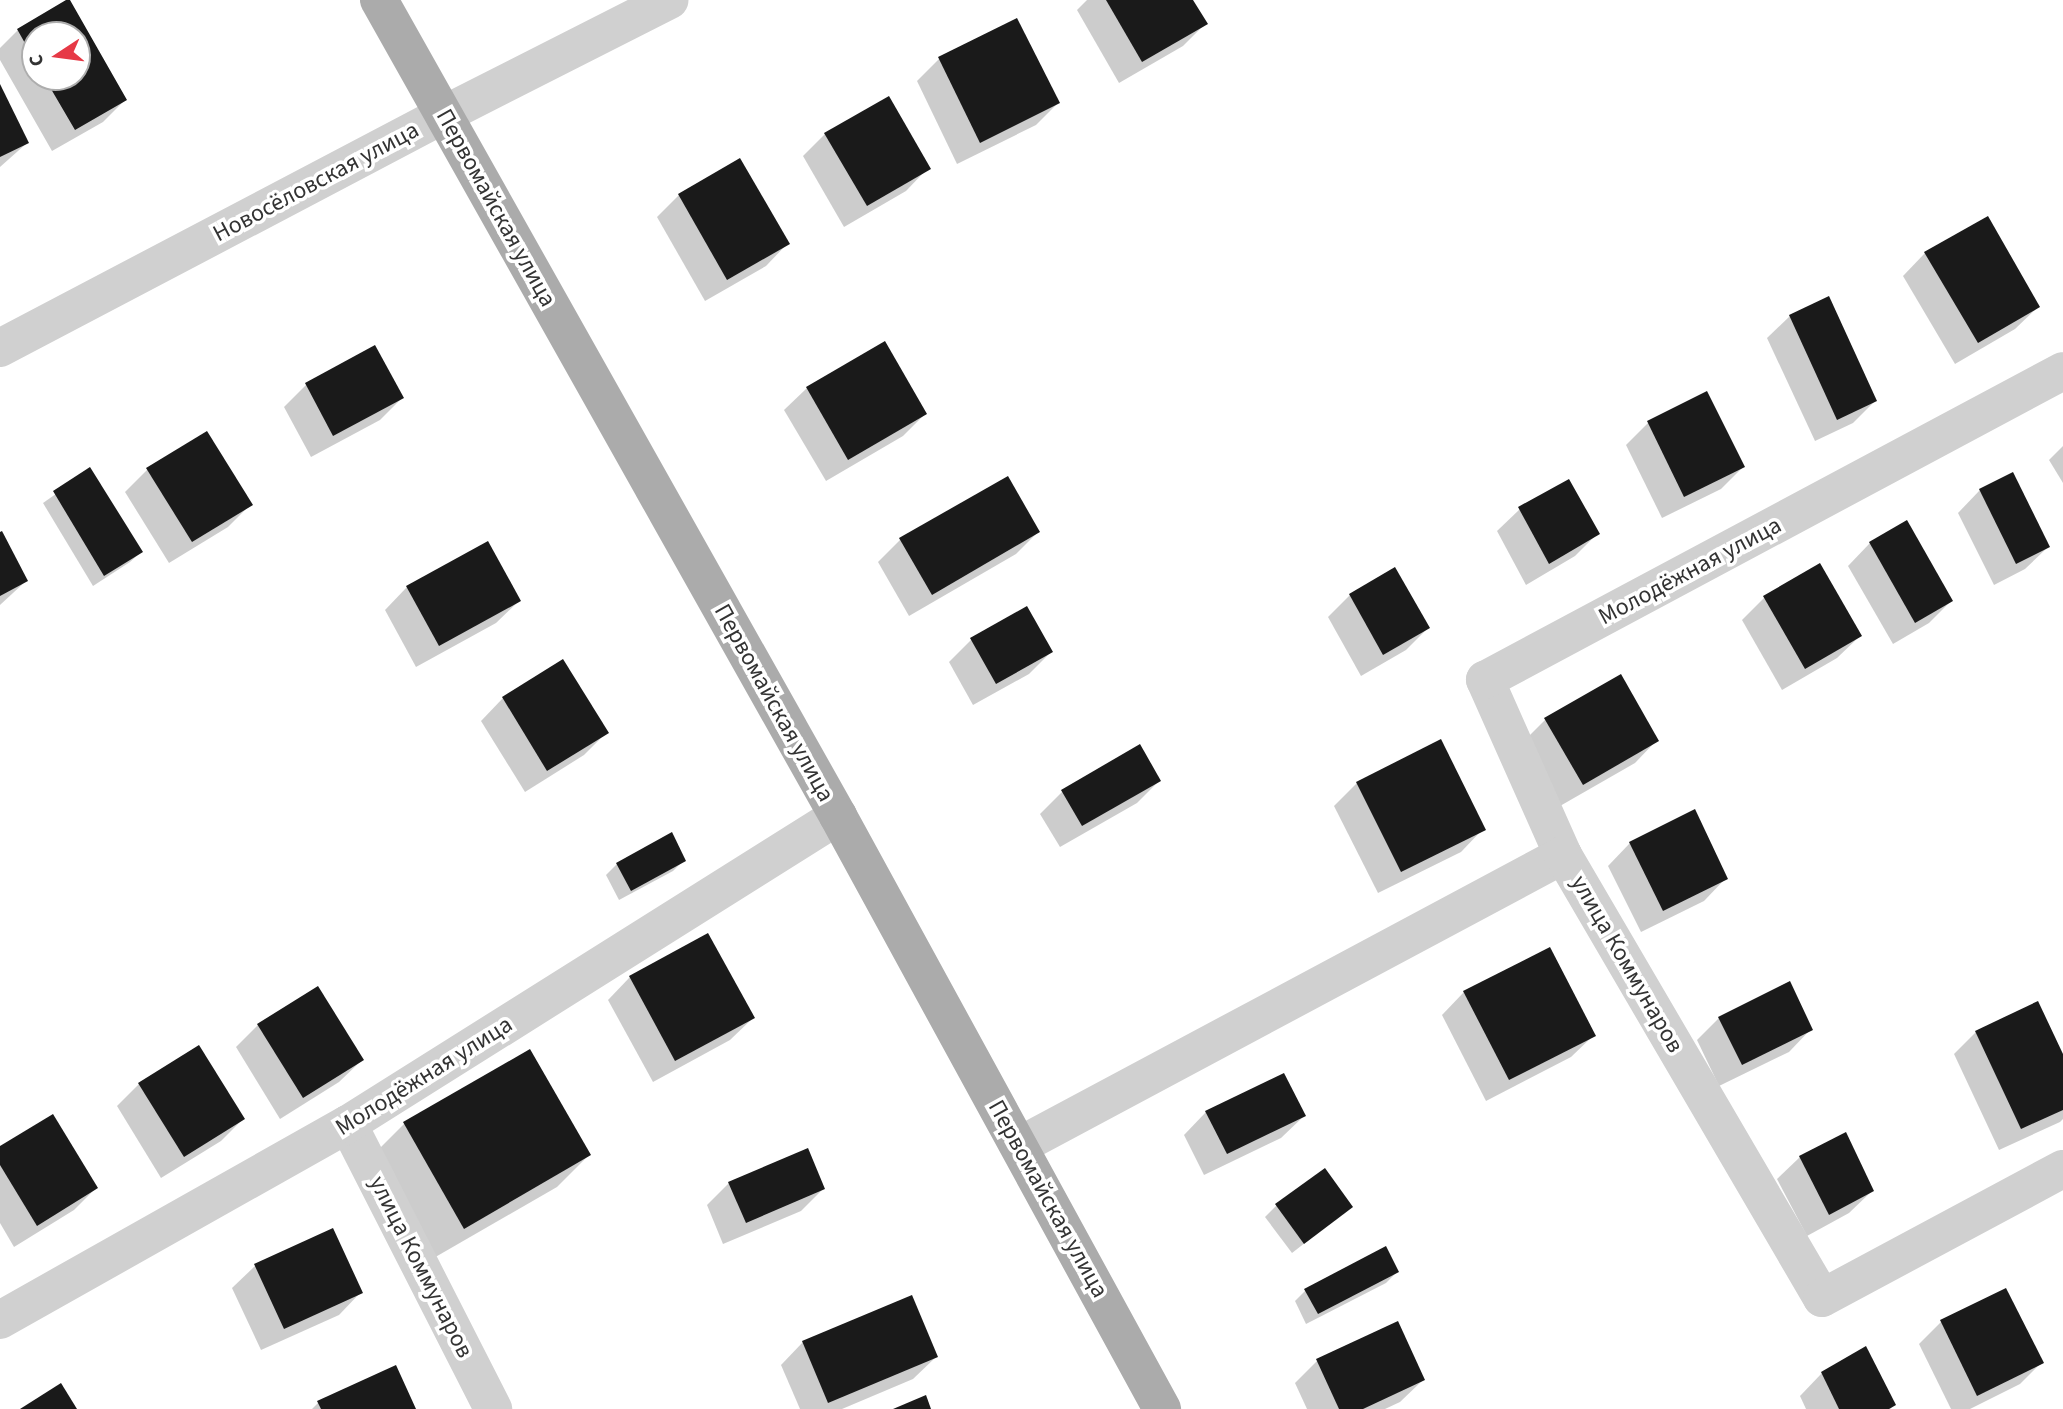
<!DOCTYPE html>
<html>
<head>
<meta charset="utf-8">
<style>
	body { margin:0 }
	#map { position:relative; width:2063px; height:1409px; overflow:hidden; background:#fff; font-family:"Source Sans 3",sans-serif }
	div>[style] { position:absolute }
	.shadow>* { inset:0; background:#0003 }
	.building>* { inset:0; background:#1a1a1a }
	.minor>* { height:38px; margin:-19px; padding:0 19px; transform-origin:19px; border-radius:19px; background:#d0d0d0 }
	.major>* { height:38px; margin:-19px; padding:0 19px; transform-origin:19px; border-radius:19px; background:#ababab }
	span { translate:-50% -50%; white-space:nowrap; text-align:center; line-height:1.15; -webkit-text-stroke:7px #fff; paint-order:stroke }
	.street-label { font-size:24px; color:#333 }
	.north { position:absolute; left:21px; top:21px; width:70px; height:70px; box-sizing:border-box; background:#fff; border:2px solid #adadad; border-radius:50%; rotate:257deg; font-size:19px; font-weight:700; line-height:28px; text-align:center; color:#333 }
	.north::after { content:''; display:block; margin:auto; width:24px; height:32px; background:#e63946; clip-path:polygon(50% 0,100% 100%,50% 72%,0 100%) }
</style>
</head>
<body>
<div id="map">
	<div class="shadow">
		<div style="clip-path:polygon(1087px 0,1191px 0,1205px 24px,1183px 46px,1119px 83px,1077px 10px)"></div>
		<div style="clip-path:polygon(evenodd,68px 1px,125px 100px,103px 122px,52px 151px,0 60px,0 48px,18px 30px,68px 1px,35px 35px,77px 35px,77px 77px,35px 77px,35px 35px)"></div>
		<div style="clip-path:polygon(939px 59px,1058px 103px,1036px 125px,957px 164px,917px 81px)"></div>
		<div style="clip-path:polygon(0 88px,27px 143px,0 167px)"></div>
		<div style="clip-path:polygon(825px 134px,928px 168px,906px 191px,844px 227px,803px 156px)"></div>
		<div style="clip-path:polygon(679px 195px,788px 243px,766px 266px,705px 301px,657px 217px)"></div>
		<div style="clip-path:polygon(1925px 253px,2038px 307px,2015px 329px,1955px 364px,1903px 276px)"></div>
		<div style="clip-path:polygon(1790px 316px,1875px 401px,1853px 423px,1815px 441px,1767px 338px)"></div>
		<div style="clip-path:polygon(306px 385px,402px 398px,380px 420px,311px 457px,284px 407px)"></div>
		<div style="clip-path:polygon(807px 388px,925px 414px,903px 436px,826px 481px,784px 410px)"></div>
		<div style="clip-path:polygon(1648px 423px,1743px 467px,1721px 489px,1662px 518px,1626px 445px)"></div>
		<div style="clip-path:polygon(206px 433px,250px 505px,228px 527px,169px 563px,125px 492px,147px 470px)"></div>
		<div style="clip-path:polygon(2063px 446px,2063px 483px,2049px 460px)"></div>
		<div style="clip-path:polygon(90px 470px,141px 552px,130px 562px,93px 586px,43px 503px)"></div>
		<div style="clip-path:polygon(1007px 478px,1038px 532px,1016px 554px,909px 616px,878px 562px,900px 540px)"></div>
		<div style="clip-path:polygon(1980px 490px,2048px 547px,2025px 569px,1994px 585px,1958px 513px)"></div>
		<div style="clip-path:polygon(1520px 509px,1597px 534px,1575px 556px,1526px 585px,1497px 531px)"></div>
		<div style="clip-path:polygon(0 534px,26px 581px,0 605px)"></div>
		<div style="clip-path:polygon(1870px 543px,1951px 601px,1929px 623px,1893px 644px,1848px 566px)"></div>
		<div style="clip-path:polygon(407px 587px,519px 601px,496px 623px,416px 667px,385px 610px)"></div>
		<div style="clip-path:polygon(1350px 595px,1428px 628px,1406px 650px,1361px 676px,1328px 617px)"></div>
		<div style="clip-path:polygon(1764px 598px,1860px 636px,1837px 658px,1782px 690px,1742px 620px)"></div>
		<div style="clip-path:polygon(971px 640px,1051px 652px,1029px 674px,973px 705px,949px 662px)"></div>
		<div style="clip-path:polygon(1620px 676px,1657px 740px,1635px 763px,1560px 806px,1523px 742px,1545px 720px)"></div>
		<div style="clip-path:polygon(503px 698px,606px 733px,584px 755px,525px 792px,481px 721px)"></div>
		<div style="clip-path:polygon(1441px 742px,1483px 829px,1461px 852px,1378px 893px,1334px 806px,1357px 783px)"></div>
		<div style="clip-path:polygon(1159px 781px,1137px 803px,1060px 847px,1040px 814px,1063px 791px)"></div>
		<div style="clip-path:polygon(1630px 843px,1726px 878px,1704px 901px,1641px 932px,1608px 866px)"></div>
		<div style="clip-path:polygon(684px 860px,673px 871px,619px 900px,606px 875px,617px 864px)"></div>
		<div style="clip-path:polygon(630px 977px,753px 1018px,730px 1040px,653px 1082px,608px 1000px)"></div>
		<div style="clip-path:polygon(1464px 992px,1594px 1035px,1571px 1057px,1486px 1101px,1442px 1015px)"></div>
		<div style="clip-path:polygon(1719px 1018px,1811px 1029px,1789px 1052px,1719px 1086px,1697px 1040px)"></div>
		<div style="clip-path:polygon(258px 1025px,362px 1060px,339px 1082px,280px 1119px,236px 1047px)"></div>
		<div style="clip-path:polygon(1976px 1032px,2063px 1058px,2063px 1119px,2060px 1122px,1999px 1150px,1954px 1054px)"></div>
		<div style="clip-path:polygon(139px 1084px,243px 1119px,221px 1141px,161px 1178px,117px 1106px)"></div>
		<div style="clip-path:polygon(1206px 1112px,1304px 1116px,1281px 1138px,1204px 1175px,1184px 1135px)"></div>
		<div style="clip-path:polygon(404px 1124px,589px 1155px,557px 1187px,432px 1259px,372px 1156px)"></div>
		<div style="clip-path:polygon(0 1149px,96px 1188px,74px 1210px,14px 1247px,0 1223px)"></div>
		<div style="clip-path:polygon(1800px 1157px,1872px 1191px,1849px 1213px,1807px 1236px,1777px 1179px)"></div>
		<div style="clip-path:polygon(729px 1183px,823px 1189px,801px 1211px,723px 1244px,707px 1205px)"></div>
		<div style="clip-path:polygon(1276px 1206px,1351px 1207px,1292px 1253px,1265px 1217px)"></div>
		<div style="clip-path:polygon(332px 1230px,361px 1292px,339px 1315px,261px 1350px,232px 1288px,255px 1266px)"></div>
		<div style="clip-path:polygon(1397px 1272px,1386px 1283px,1306px 1324px,1295px 1301px,1306px 1290px)"></div>
		<div style="clip-path:polygon(1941px 1322px,2042px 1362px,2020px 1384px,1970px 1409px,1951px 1409px,1919px 1344px)"></div>
		<div style="clip-path:polygon(803px 1342px,936px 1357px,913px 1379px,842px 1409px,800px 1409px,781px 1365px)"></div>
		<div style="clip-path:polygon(1317px 1361px,1423px 1380px,1400px 1402px,1385px 1409px,1307px 1409px,1295px 1383px)"></div>
		<div style="clip-path:polygon(1822px 1373px,1894px 1405px,1890px 1409px,1806px 1409px,1800px 1396px)"></div>
		<div style="clip-path:polygon(318px 1403px,414px 1409px,312px 1409px)"></div>
	</div>
	<div class="building">
		<div style="clip-path:polygon(66px 0,70px 0,127px 100px,75px 130px,44px 77px,77px 77px,77px 35px,35px 35px,35px 61px,17px 29px)"></div>
		<div style="clip-path:polygon(1106px 0,1193px 0,1208px 24px,1142px 62px)"></div>
		<div style="clip-path:polygon(1017px 18px,1060px 103px,980px 143px,938px 57px)"></div>
		<div style="clip-path:polygon(0 84px,29px 143px,0 157px)"></div>
		<div style="clip-path:polygon(889px 96px,931px 169px,867px 206px,824px 133px)"></div>
		<div style="clip-path:polygon(740px 158px,790px 244px,727px 280px,678px 194px)"></div>
		<div style="clip-path:polygon(1988px 216px,2040px 307px,1978px 343px,1924px 252px)"></div>
		<div style="clip-path:polygon(1829px 296px,1877px 401px,1837px 420px,1789px 315px)"></div>
		<div style="clip-path:polygon(885px 341px,927px 414px,848px 460px,806px 387px)"></div>
		<div style="clip-path:polygon(375px 345px,404px 398px,333px 436px,305px 383px)"></div>
		<div style="clip-path:polygon(1707px 391px,1745px 467px,1684px 497px,1647px 421px)"></div>
		<div style="clip-path:polygon(207px 431px,253px 505px,192px 542px,146px 468px)"></div>
		<div style="clip-path:polygon(90px 467px,143px 552px,104px 576px,53px 491px)"></div>
		<div style="clip-path:polygon(2013px 472px,2050px 547px,2016px 564px,1979px 489px)"></div>
		<div style="clip-path:polygon(1008px 476px,1040px 532px,932px 595px,899px 538px)"></div>
		<div style="clip-path:polygon(1569px 479px,1600px 534px,1549px 564px,1518px 507px)"></div>
		<div style="clip-path:polygon(1907px 520px,1953px 601px,1915px 623px,1869px 542px)"></div>
		<div style="clip-path:polygon(2px 531px,28px 581px,0 596px,0 532px)"></div>
		<div style="clip-path:polygon(488px 541px,521px 601px,439px 646px,406px 586px)"></div>
		<div style="clip-path:polygon(1820px 563px,1862px 636px,1805px 669px,1763px 596px)"></div>
		<div style="clip-path:polygon(1395px 567px,1430px 628px,1383px 655px,1349px 594px)"></div>
		<div style="clip-path:polygon(1027px 606px,1053px 652px,996px 684px,970px 638px)"></div>
		<div style="clip-path:polygon(563px 659px,609px 733px,547px 771px,502px 697px)"></div>
		<div style="clip-path:polygon(1621px 674px,1659px 741px,1583px 785px,1544px 718px)"></div>
		<div style="clip-path:polygon(1441px 739px,1486px 830px,1401px 872px,1356px 782px)"></div>
		<div style="clip-path:polygon(1140px 744px,1161px 781px,1082px 826px,1061px 790px)"></div>
		<div style="clip-path:polygon(1695px 809px,1728px 879px,1663px 911px,1629px 842px)"></div>
		<div style="clip-path:polygon(672px 832px,686px 861px,631px 891px,616px 863px)"></div>
		<div style="clip-path:polygon(708px 933px,755px 1018px,675px 1061px,629px 976px)"></div>
		<div style="clip-path:polygon(1550px 947px,1596px 1036px,1509px 1080px,1463px 991px)"></div>
		<div style="clip-path:polygon(1790px 981px,1813px 1030px,1742px 1065px,1718px 1017px)"></div>
		<div style="clip-path:polygon(318px 986px,364px 1060px,303px 1098px,257px 1024px)"></div>
		<div style="clip-path:polygon(2038px 1001px,2063px 1054px,2063px 1110px,2021px 1129px,1975px 1031px)"></div>
		<div style="clip-path:polygon(199px 1045px,245px 1119px,184px 1157px,138px 1083px)"></div>
		<div style="clip-path:polygon(530px 1049px,591px 1155px,464px 1229px,403px 1122px)"></div>
		<div style="clip-path:polygon(1284px 1073px,1306px 1116px,1227px 1154px,1205px 1111px)"></div>
		<div style="clip-path:polygon(53px 1114px,98px 1188px,37px 1226px,0 1165px,0 1146px)"></div>
		<div style="clip-path:polygon(1846px 1132px,1874px 1191px,1829px 1215px,1799px 1156px)"></div>
		<div style="clip-path:polygon(808px 1148px,825px 1189px,746px 1223px,728px 1182px)"></div>
		<div style="clip-path:polygon(1325px 1168px,1353px 1207px,1304px 1244px,1275px 1204px)"></div>
		<div style="clip-path:polygon(333px 1228px,363px 1293px,284px 1329px,254px 1264px)"></div>
		<div style="clip-path:polygon(1386px 1246px,1399px 1272px,1318px 1314px,1304px 1289px)"></div>
		<div style="clip-path:polygon(2006px 1288px,2044px 1363px,1977px 1396px,1940px 1320px)"></div>
		<div style="clip-path:polygon(912px 1295px,938px 1357px,828px 1403px,802px 1341px)"></div>
		<div style="clip-path:polygon(1398px 1321px,1425px 1380px,1363px 1409px,1339px 1409px,1316px 1359px)"></div>
		<div style="clip-path:polygon(1866px 1346px,1896px 1405px,1889px 1409px,1839px 1409px,1821px 1372px)"></div>
		<div style="clip-path:polygon(396px 1365px,416px 1409px,321px 1409px,317px 1401px)"></div>
		<div style="clip-path:polygon(61px 1383px,77px 1409px,20px 1409px)"></div>
		<div style="clip-path:polygon(926px 1395px,931px 1409px,893px 1409px)"></div>
	</div>
	<div class="minor">
		<div style="left:0;top:348px;width:501px;rotate:-27.74deg"></div>
		<div style="left:443px;top:115px;width:254px;rotate:-26.9deg"></div>
		<div style="left:1563px;top:855px;width:192px;rotate:-114deg"></div>
		<div style="left:1485px;top:680px;width:655px;rotate:-28.13deg"></div>
		<div style="left:348px;top:1124px;width:320px;rotate:63deg"></div>
		<div style="left:1019px;top:1146px;width:617px;rotate:-28.14deg"></div>
		<div style="left:1563px;top:855px;width:513px;rotate:59.69deg"></div>
		<div style="left:1822px;top:1298px;width:273px;rotate:-28.2deg"></div>
		<div style="left:0;top:1320px;width:399px;rotate:-29.4deg"></div>
		<div style="left:348px;top:1124px;width:579px;rotate:-32.15deg"></div>
	</div>
	<div class="major">
		<div style="left:379px;top:0;width:936px;rotate:60.64deg"></div>
		<div style="left:838px;top:816px;width:676px;rotate:61.35deg"></div>
	</div>
	<div class="street-label">
		<span style="left:316px;top:182px;rotate:-28deg">Новосёловская улица</span>
		<span style="left:496px;top:208px;rotate:61deg">Первомайская улица</span>
		<span style="left:1690px;top:571px;rotate:-28deg">Молодёжная улица</span>
		<span style="left:774px;top:703px;rotate:61deg">Первомайская улица</span>
		<span style="left:1627px;top:964px;rotate:60deg">улица Коммунаров</span>
		<span style="left:424px;top:1076px;rotate:-32deg">Молодёжная улица</span>
		<span style="left:1048px;top:1199px;rotate:61deg">Первомайская улица</span>
		<span style="left:421px;top:1267px;rotate:63deg">улица Коммунаров</span>
	</div>
	<div class="north">С</div>
</div>
</body>
</html>
